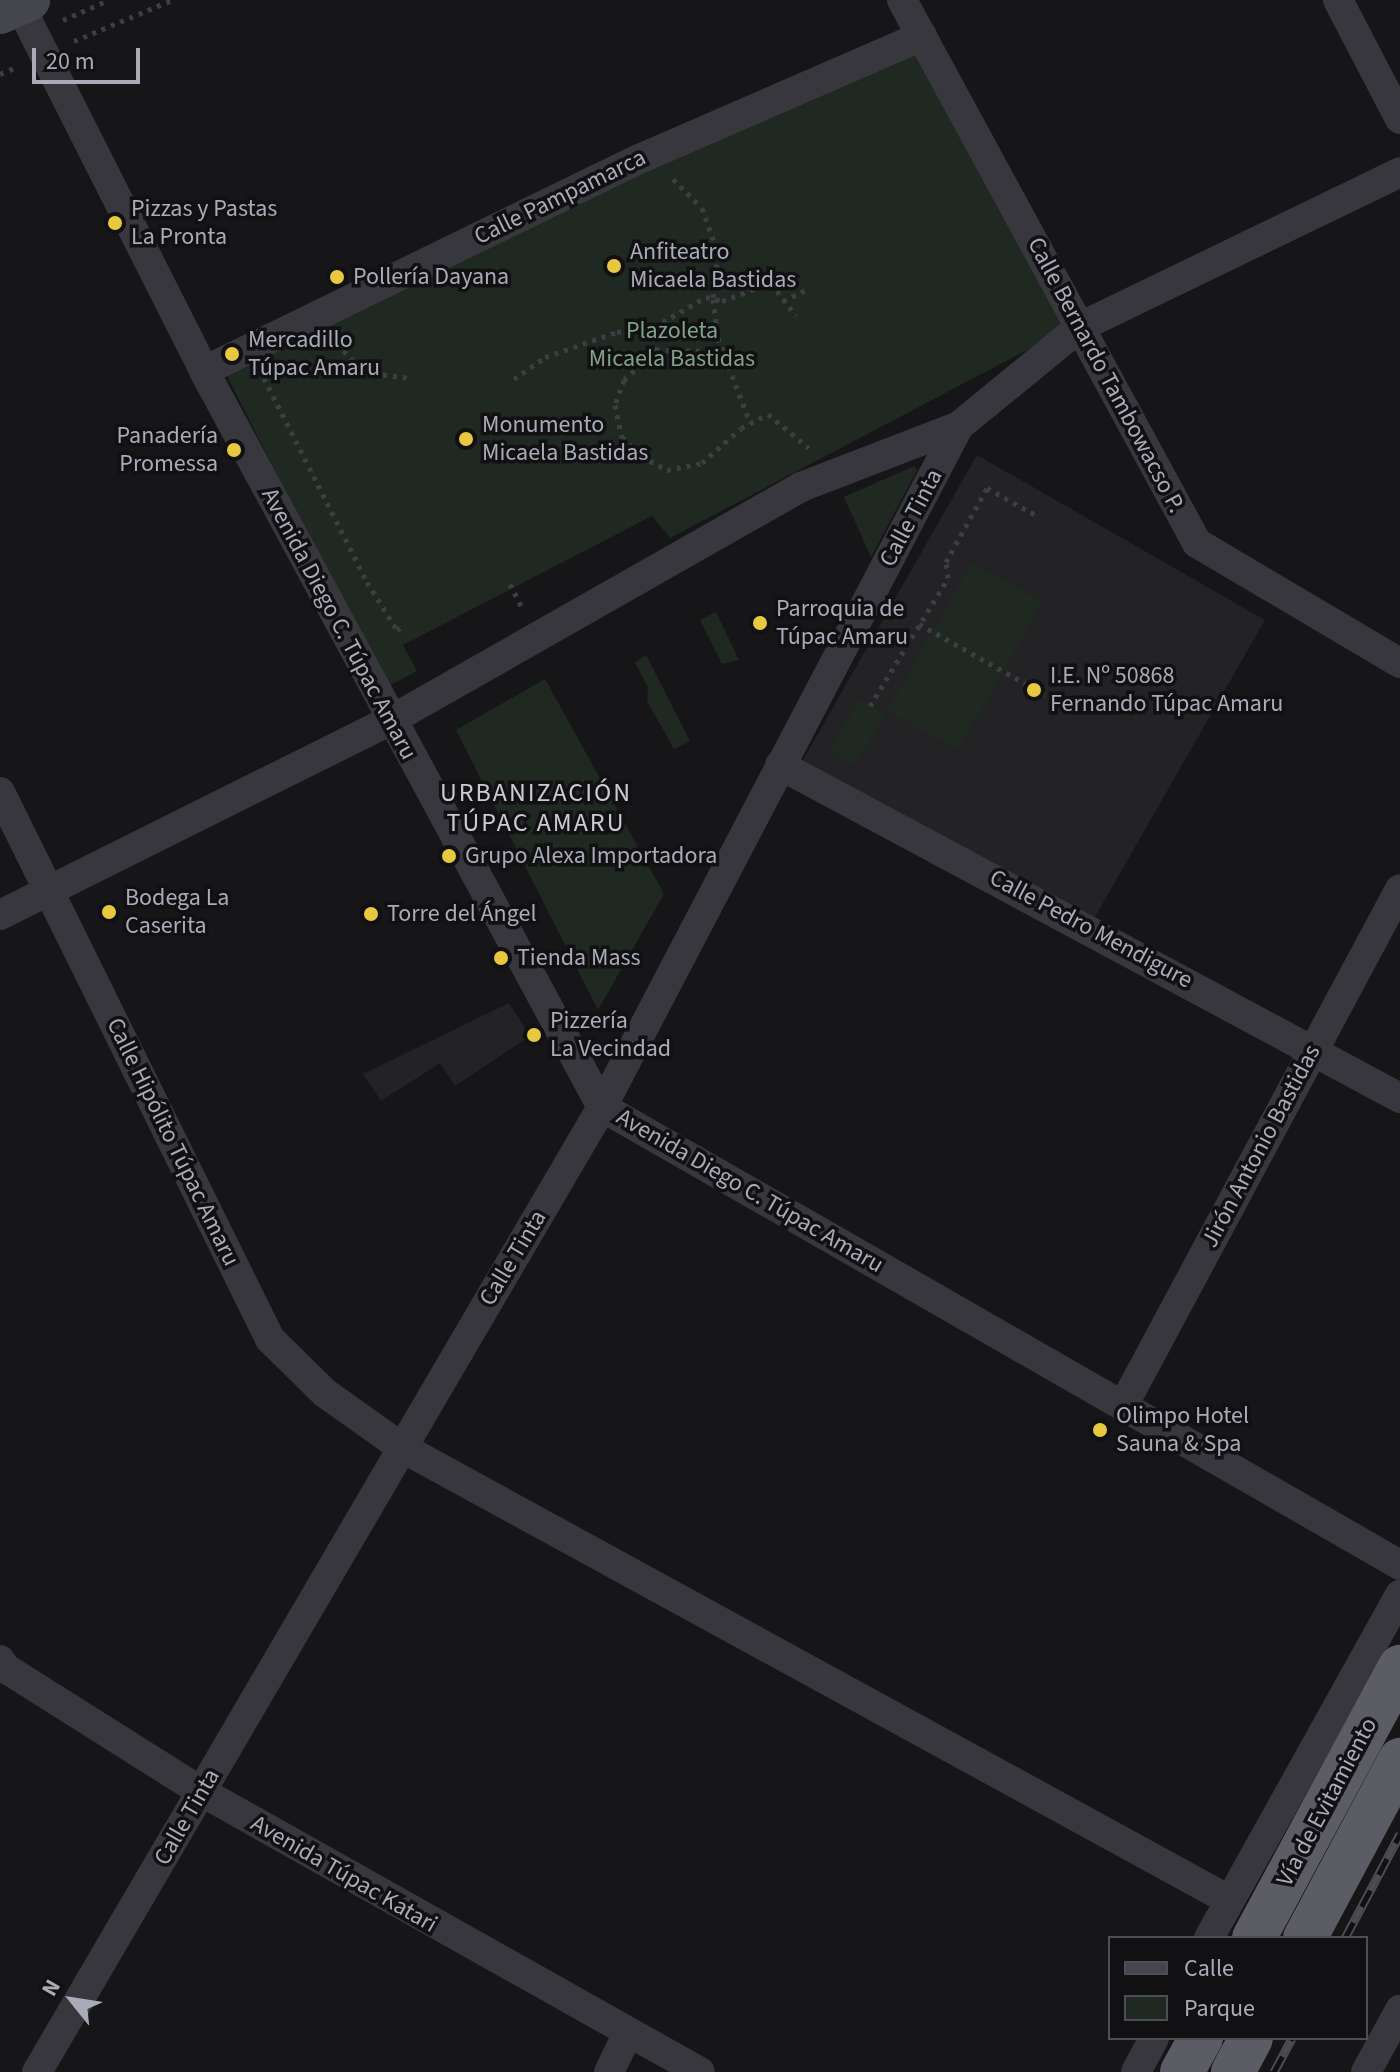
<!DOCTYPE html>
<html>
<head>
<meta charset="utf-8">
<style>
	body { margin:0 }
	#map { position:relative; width:1400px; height:2072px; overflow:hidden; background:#161618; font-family:"Source Sans 3",sans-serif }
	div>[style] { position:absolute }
	.built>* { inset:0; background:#232225 }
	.green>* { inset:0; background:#202822 }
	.path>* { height:5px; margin-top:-2.5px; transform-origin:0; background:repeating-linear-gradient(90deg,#3d3e44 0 4px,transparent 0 10px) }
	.minor>* { height:30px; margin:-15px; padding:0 15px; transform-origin:15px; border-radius:15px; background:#37373d }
	.secondary>* { height:42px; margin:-21px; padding:0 21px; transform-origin:21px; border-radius:21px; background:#45464d }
	.trunk>* { height:44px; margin:-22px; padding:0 22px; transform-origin:22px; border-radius:22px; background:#5c5c64 }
	.rail>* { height:9px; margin-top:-4.5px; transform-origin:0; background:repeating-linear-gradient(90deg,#111113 0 18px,#4c4d54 0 36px); box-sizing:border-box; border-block:2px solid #4c4d54 }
	.dots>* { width:22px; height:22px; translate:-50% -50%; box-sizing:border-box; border:4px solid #111113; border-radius:50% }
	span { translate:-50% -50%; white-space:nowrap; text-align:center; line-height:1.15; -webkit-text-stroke:7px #111113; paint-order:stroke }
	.street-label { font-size:24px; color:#a9abb7 }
	.poi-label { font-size:24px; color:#a9abb7 }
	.left { translate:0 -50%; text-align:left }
	.right { translate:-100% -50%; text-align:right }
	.park-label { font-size:24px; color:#81a188 }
	.neighbourhood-label { font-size:26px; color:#cacbd3; letter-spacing:2px }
	.legend { position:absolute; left:1108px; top:1936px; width:260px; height:104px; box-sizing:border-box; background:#111113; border:2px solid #4e4f55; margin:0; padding:10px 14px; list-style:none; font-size:24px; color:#a9abb7 }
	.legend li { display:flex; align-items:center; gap:16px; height:40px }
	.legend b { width:40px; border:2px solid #4e4f55 }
	.north { position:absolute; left:32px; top:1960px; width:80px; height:80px; -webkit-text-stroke:6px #111113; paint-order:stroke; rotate:300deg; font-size:22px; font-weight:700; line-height:32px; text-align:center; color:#a9abb7 }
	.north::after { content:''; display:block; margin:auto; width:28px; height:36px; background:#a9abb7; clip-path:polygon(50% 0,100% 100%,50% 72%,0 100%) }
	.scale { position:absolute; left:32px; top:48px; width:108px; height:36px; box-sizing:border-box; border:4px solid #a9abb7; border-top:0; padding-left:10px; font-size:24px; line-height:28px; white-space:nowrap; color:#a9abb7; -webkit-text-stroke:6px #111113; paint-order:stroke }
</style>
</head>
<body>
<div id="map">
	<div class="built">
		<div style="clip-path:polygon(977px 455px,1265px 620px,1091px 924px,803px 760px)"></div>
		<div style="clip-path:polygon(509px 1003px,530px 1036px,455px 1086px,440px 1063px,381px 1101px,363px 1074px)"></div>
	</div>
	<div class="green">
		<div style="clip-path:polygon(918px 43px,1069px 328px,670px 538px,652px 516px,403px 645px,417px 671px,385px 688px,221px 364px)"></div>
		<div style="clip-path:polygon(914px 466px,917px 470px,871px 557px,844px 497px)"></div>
		<div style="clip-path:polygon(972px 562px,1043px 602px,958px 751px,887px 711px)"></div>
		<div style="clip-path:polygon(716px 612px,739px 660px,722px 664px,700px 620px)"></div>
		<div style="clip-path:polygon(646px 655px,690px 741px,674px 749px,647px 701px,648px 687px,635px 663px)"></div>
		<div style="clip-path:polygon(545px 679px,664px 894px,598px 1010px,456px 730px)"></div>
		<div style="clip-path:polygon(859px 699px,885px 714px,855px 766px,830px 751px)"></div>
	</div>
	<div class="path">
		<div style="left:63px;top:20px;width:50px;rotate:-23.5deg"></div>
		<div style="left:74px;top:41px;width:106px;rotate:-22.7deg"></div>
		<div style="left:0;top:74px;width:15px;rotate:-23deg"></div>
		<div style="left:673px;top:179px;width:41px;rotate:45deg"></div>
		<div style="left:702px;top:208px;width:49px;rotate:70.8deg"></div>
		<div style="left:718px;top:254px;width:45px;rotate:96.3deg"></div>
		<div style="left:713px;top:299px;width:39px;rotate:83deg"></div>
		<div style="left:718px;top:338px;width:91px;rotate:69.4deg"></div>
		<div style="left:783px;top:301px;width:28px;rotate:-26deg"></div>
		<div style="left:654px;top:327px;width:23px;rotate:85deg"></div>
		<div style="left:656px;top:350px;width:44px;rotate:136.8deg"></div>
		<div style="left:624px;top:380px;width:27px;rotate:110deg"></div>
		<div style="left:615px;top:405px;width:33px;rotate:78deg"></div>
		<div style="left:622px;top:437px;width:27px;rotate:45deg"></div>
		<div style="left:641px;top:456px;width:30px;rotate:28deg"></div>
		<div style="left:667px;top:470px;width:36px;rotate:-11deg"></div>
		<div style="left:702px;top:463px;width:52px;rotate:-41.9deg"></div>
		<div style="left:741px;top:428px;width:30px;rotate:-27deg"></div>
		<div style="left:768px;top:414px;width:53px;rotate:39.7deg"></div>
		<div style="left:337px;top:343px;width:39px;rotate:48deg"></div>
		<div style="left:363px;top:372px;width:47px;rotate:7.3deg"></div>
		<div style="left:656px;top:350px;width:65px;rotate:0.9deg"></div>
		<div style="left:264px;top:378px;width:229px;rotate:63.2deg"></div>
		<div style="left:367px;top:582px;width:57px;rotate:58deg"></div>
		<div style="left:397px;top:630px;width:9px;rotate:-32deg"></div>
		<div style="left:514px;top:379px;width:38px;rotate:-35deg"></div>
		<div style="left:545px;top:357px;width:76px;rotate:-19.1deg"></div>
		<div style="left:617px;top:332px;width:37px;rotate:-8deg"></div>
		<div style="left:654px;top:327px;width:60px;rotate:-30deg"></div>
		<div style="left:706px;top:297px;width:16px;rotate:14deg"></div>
		<div style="left:722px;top:301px;width:52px;rotate:-20.2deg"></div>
		<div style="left:771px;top:283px;width:41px;rotate:52.9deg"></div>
		<div style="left:510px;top:584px;width:27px;rotate:63deg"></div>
		<div style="left:919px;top:624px;width:166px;rotate:29.2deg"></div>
		<div style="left:870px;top:706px;width:150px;rotate:-58.6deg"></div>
		<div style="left:948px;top:578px;width:16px;rotate:-97deg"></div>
		<div style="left:946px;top:562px;width:85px;rotate:-61deg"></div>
		<div style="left:987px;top:488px;width:60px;rotate:29.1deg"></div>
	</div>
	<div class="minor">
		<div style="left:17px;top:0;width:415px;rotate:63.2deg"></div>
		<div style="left:204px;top:371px;width:837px;rotate:61.6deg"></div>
		<div style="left:602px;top:1107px;width:920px;rotate:29.85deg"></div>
		<div style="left:902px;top:0;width:618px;rotate:61.49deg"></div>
		<div style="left:1197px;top:543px;width:236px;rotate:30.6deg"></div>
		<div style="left:1338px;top:0;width:134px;rotate:62.5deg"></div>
		<div style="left:204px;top:371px;width:482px;rotate:-26deg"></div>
		<div style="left:637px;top:160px;width:311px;rotate:-23.5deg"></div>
		<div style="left:780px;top:765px;width:704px;rotate:28.24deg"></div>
		<div style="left:0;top:792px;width:610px;rotate:63.73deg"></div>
		<div style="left:270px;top:1339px;width:77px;rotate:44.5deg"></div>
		<div style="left:325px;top:1393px;width:93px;rotate:35.4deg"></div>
		<div style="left:401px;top:1447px;width:944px;rotate:28.68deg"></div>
		<div style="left:0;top:915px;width:437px;rotate:-26.5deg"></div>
		<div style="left:391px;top:720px;width:472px;rotate:-29.6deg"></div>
		<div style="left:801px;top:487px;width:169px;rotate:-21.1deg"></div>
		<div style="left:1124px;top:1404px;width:584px;rotate:-61.81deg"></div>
		<div style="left:0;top:1660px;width:9px;rotate:58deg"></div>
		<div style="left:5px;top:1668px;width:233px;rotate:32.2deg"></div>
		<div style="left:202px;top:1792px;width:571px;rotate:29.35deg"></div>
		<div style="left:1209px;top:1938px;width:393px;rotate:-60.9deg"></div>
		<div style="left:37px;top:2072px;width:1118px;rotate:-59.65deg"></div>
		<div style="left:602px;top:1107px;width:769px;rotate:-62.34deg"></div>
		<div style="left:959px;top:426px;width:156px;rotate:-39.3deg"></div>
		<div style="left:1080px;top:327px;width:356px;rotate:-25.8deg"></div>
		<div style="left:609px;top:2072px;width:41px;rotate:-64.1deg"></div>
		<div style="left:1136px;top:2072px;width:38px;rotate:-62deg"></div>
		<div style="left:1366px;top:2072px;width:71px;rotate:-61.3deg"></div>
	</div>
	<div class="secondary">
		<div style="left:0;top:13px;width:32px;rotate:-24deg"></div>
	</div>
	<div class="trunk">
		<div style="left:1254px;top:1938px;width:308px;rotate:-61.7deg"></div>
		<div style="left:1305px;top:1938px;width:202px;rotate:-61.9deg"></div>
		<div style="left:1182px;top:2072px;width:39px;rotate:-61deg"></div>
		<div style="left:1233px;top:2072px;width:38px;rotate:-62deg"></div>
	</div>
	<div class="rail">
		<div style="left:1345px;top:1938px;width:118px;rotate:-62.1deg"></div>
		<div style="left:1274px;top:2072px;width:38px;rotate:-62deg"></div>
	</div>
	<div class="dots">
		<div style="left:115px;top:223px;background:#e8c83e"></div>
		<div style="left:614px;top:266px;background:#e8c83e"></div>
		<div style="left:337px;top:277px;background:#e8c83e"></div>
		<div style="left:232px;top:354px;background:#e8c83e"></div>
		<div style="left:466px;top:439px;background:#e8c83e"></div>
		<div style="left:234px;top:450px;background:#e8c83e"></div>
		<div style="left:760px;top:623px;background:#e8c83e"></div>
		<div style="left:1034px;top:690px;background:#e8c83e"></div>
		<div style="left:449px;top:856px;background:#e8c83e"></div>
		<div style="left:109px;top:912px;background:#e8c83e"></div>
		<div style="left:371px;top:914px;background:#e8c83e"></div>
		<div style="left:501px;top:958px;background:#e8c83e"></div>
		<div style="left:534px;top:1035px;background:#e8c83e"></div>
		<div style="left:1100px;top:1430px;background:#e8c83e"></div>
	</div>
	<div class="street-label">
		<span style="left:560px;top:197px;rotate:-26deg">Calle Pampamarca</span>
		<span style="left:1106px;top:375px;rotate:62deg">Calle Bernardo Tambowacso P.</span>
		<span style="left:911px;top:518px;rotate:-62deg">Calle Tinta</span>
		<span style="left:339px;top:624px;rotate:62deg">Avenida Diego C. Túpac Amaru</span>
		<span style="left:1091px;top:929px;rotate:28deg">Calle Pedro Mendigure</span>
		<span style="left:173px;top:1142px;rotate:64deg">Calle Hipólito Túpac Amaru</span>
		<span style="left:1261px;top:1146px;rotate:-62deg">Jirón Antonio Bastidas</span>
		<span style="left:750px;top:1191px;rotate:30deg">Avenida Diego C. Túpac Amaru</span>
		<span style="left:513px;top:1258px;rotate:-59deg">Calle Tinta</span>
		<span style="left:1327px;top:1802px;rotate:-62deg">Vía de Evitamiento</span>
		<span style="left:187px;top:1817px;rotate:-60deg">Calle Tinta</span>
		<span style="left:344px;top:1874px;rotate:30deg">Avenida Túpac Katari</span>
	</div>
	<div class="poi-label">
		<span class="left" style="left:131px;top:223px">Pizzas y Pastas<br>La Pronta</span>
		<span class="left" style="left:630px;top:266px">Anfiteatro<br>Micaela Bastidas</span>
		<span class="left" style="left:353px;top:277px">Pollería Dayana</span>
		<span class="left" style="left:248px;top:354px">Mercadillo<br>Túpac Amaru</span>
		<span class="left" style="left:482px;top:439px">Monumento<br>Micaela Bastidas</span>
		<span class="right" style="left:218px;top:450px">Panadería<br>Promessa</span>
		<span class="left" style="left:776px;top:623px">Parroquia de<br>Túpac Amaru</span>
		<span class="left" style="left:1050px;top:690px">I.E. Nº 50868<br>Fernando Túpac Amaru</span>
		<span class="left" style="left:465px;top:856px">Grupo Alexa Importadora</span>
		<span class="left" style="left:125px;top:912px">Bodega La<br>Caserita</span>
		<span class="left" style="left:387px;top:914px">Torre del Ángel</span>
		<span class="left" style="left:517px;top:958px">Tienda Mass</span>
		<span class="left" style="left:550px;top:1035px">Pizzería<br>La Vecindad</span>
		<span class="left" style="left:1116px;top:1430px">Olimpo Hotel<br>Sauna &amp; Spa</span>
	</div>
	<div class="park-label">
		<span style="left:672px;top:345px">Plazoleta<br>Micaela Bastidas</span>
	</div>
	<div class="neighbourhood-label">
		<span style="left:536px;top:808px">URBANIZACIÓN<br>TÚPAC AMARU</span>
	</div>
	<ul class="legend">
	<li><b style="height:10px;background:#45464d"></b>Calle</li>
	<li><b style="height:22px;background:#202822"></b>Parque</li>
	</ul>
	<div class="north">N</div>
	<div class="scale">20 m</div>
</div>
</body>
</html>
